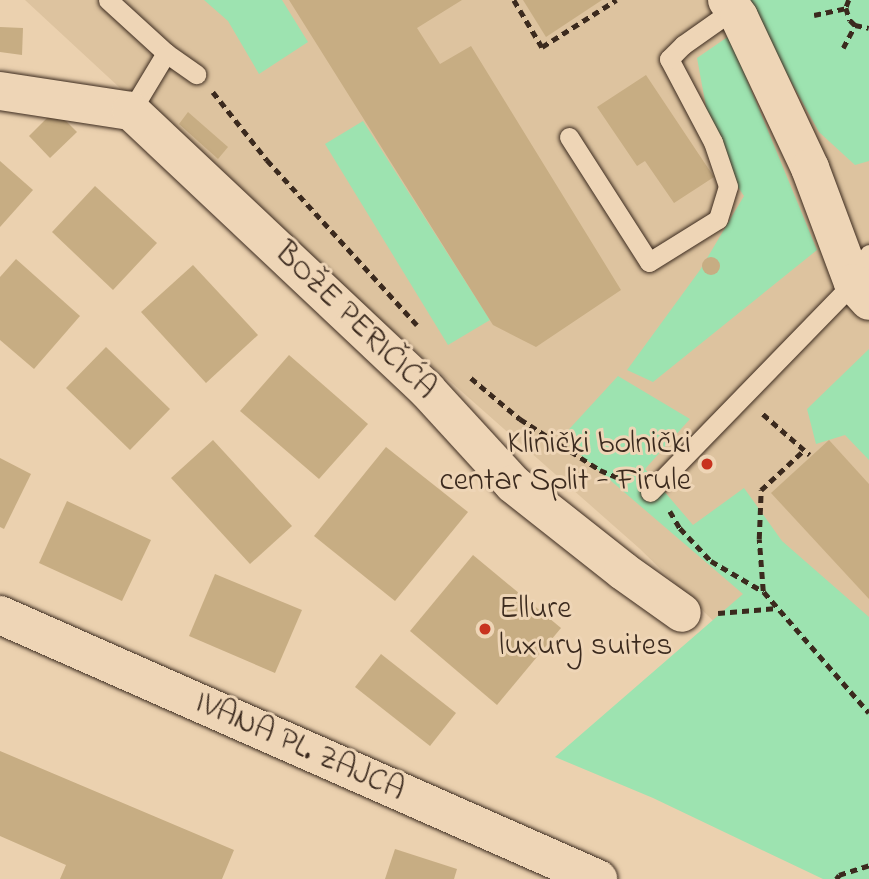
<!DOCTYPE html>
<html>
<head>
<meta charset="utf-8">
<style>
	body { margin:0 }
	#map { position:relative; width:869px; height:879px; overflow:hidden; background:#ebd1af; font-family:"Indie Flower",sans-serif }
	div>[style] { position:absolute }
	.built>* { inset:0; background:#ddc39f }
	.green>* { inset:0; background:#9de3b0 }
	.building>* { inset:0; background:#c7ad83 }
	.round { border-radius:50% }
	.path>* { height:4.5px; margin-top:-2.25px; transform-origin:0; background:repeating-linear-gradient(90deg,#3b2a1e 0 7px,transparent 0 12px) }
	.roads { filter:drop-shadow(0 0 2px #3b2a1e) drop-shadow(0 0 2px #3b2a1e) }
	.lane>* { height:19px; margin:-9.5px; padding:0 9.5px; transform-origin:9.5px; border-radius:9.5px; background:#eed5b6 }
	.street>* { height:38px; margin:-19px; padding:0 19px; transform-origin:19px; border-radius:19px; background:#eed5b6 }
	.secondary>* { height:38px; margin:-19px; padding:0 19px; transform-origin:19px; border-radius:19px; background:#eed5b6 }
	.dots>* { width:19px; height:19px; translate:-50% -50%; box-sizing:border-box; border:4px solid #eed5b6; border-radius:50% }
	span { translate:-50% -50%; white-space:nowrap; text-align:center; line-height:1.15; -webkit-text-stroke:6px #eed5b6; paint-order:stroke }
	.street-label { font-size:32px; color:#3b2a1e }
	.poi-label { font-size:32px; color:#3b2a1e }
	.right { translate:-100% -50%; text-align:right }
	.left { translate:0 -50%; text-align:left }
</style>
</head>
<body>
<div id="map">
	<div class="built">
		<div style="clip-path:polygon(25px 0,869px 0,869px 774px,640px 549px,160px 125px)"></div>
	</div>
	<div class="green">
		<div style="clip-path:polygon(204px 0,282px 0,308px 42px,259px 74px,228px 21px)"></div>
		<div style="clip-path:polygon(746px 0,869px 0,869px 161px,855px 165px,819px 132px)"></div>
		<div style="clip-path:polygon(729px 36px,817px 250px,653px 382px,627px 370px,700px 270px,744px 196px,714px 150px,697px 58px)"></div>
		<div style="clip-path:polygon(363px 121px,490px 320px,448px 345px,325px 144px)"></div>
		<div style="clip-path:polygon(869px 349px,869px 460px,845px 435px,816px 444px,807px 409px)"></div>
		<div style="clip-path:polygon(618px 376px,690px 419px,645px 469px,693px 525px,744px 488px,782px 541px,869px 617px,869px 879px,823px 879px,653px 798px,555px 757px,743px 594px,561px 438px)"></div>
	</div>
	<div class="building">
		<div style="clip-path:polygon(289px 0,462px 0,417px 28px,440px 64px,471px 46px,621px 290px,536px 347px,493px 325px)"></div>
		<div style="clip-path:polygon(523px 0,602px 0,546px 37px)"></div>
		<div style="clip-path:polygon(0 27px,23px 28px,22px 55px,0 52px)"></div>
		<div style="clip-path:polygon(646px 75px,714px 177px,674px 203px,645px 161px,637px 166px,597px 107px)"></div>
		<div style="clip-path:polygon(55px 110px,77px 132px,50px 158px,29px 136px)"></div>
		<div style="clip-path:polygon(188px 112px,228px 147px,218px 159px,179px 124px)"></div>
		<div style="clip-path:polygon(0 161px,33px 190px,0 227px)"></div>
		<div style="clip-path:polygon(95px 186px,157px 243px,113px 290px,52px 232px)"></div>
		<div class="round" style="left:702px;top:257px;width:18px;height:18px"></div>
		<div style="clip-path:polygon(16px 259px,80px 316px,34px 369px,0 340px,0 277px)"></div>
		<div style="clip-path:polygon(193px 265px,258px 335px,206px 383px,141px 312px)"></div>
		<div style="clip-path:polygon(106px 347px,170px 409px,130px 450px,66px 388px)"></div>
		<div style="clip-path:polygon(289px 355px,368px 424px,319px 479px,240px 411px)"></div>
		<div style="clip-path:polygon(213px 440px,292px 526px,250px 564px,171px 478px)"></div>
		<div style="clip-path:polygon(829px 440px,869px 484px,869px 599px,771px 493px)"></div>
		<div style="clip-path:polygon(386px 447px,468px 512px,395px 601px,314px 536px)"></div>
		<div style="clip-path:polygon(0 458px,31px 474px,4px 529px,0 527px)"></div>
		<div style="clip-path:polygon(67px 501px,151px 540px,122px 601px,39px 563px)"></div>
		<div style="clip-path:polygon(473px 555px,561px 628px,497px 705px,410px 631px)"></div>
		<div style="clip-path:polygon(215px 574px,302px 610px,275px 673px,189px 636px)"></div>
		<div style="clip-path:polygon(381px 654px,456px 713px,430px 746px,355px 687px)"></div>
		<div style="clip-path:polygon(0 751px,234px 850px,222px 879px,60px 879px,66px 865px,0 836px)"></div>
		<div style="clip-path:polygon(395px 849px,457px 869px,454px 879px,385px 879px)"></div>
	</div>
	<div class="path">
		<div style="left:514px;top:0;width:55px;rotate:59.2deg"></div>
		<div style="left:542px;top:47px;width:88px;rotate:-32.4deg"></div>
		<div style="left:849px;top:0;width:9px;rotate:111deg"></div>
		<div style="left:846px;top:8px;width:13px;rotate:72deg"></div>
		<div style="left:850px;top:20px;width:7px;rotate:45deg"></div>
		<div style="left:855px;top:25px;width:14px;rotate:12deg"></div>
		<div style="left:814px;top:15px;width:33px;rotate:-12deg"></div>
		<div style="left:843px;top:48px;width:26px;rotate:-62deg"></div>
		<div style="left:213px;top:92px;width:87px;rotate:51.5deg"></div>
		<div style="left:267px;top:160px;width:223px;rotate:47.7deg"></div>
		<div style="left:471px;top:378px;width:64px;rotate:39.9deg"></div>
		<div style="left:520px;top:419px;width:95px;rotate:32.5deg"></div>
		<div style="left:600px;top:470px;width:28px;rotate:23deg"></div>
		<div style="left:763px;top:414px;width:62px;rotate:41.1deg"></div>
		<div style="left:670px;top:511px;width:20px;rotate:60deg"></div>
		<div style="left:680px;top:528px;width:45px;rotate:46.8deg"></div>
		<div style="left:711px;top:561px;width:61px;rotate:30.3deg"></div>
		<div style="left:764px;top:592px;width:160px;rotate:49deg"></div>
		<div style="left:763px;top:591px;width:52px;rotate:-94.4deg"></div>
		<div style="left:759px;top:539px;width:49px;rotate:-87.7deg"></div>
		<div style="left:761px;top:490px;width:59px;rotate:-42.9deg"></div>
		<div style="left:718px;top:613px;width:59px;rotate:-4.8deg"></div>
		<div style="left:836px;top:879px;width:5px;rotate:-53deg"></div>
		<div style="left:839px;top:875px;width:32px;rotate:-18deg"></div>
	</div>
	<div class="roads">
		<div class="lane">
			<div style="left:108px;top:0;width:79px;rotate:42.4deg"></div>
			<div style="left:166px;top:53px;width:37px;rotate:35deg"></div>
			<div style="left:131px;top:111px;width:68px;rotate:-58.9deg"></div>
			<div style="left:569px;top:137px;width:148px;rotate:57.4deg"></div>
			<div style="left:649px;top:262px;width:81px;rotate:-31.9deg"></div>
			<div style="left:718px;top:219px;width:34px;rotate:-73deg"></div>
			<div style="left:728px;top:186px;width:46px;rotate:-108.8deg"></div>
			<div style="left:713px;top:142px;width:94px;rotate:-117.9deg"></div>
			<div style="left:669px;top:59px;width:20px;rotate:-45deg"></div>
			<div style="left:683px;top:45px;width:62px;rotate:-35.2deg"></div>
			<div style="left:650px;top:492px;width:291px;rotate:-45.8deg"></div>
			<div style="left:853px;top:283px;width:33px;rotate:-61deg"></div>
		</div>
		<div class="street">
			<div style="left:727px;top:0;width:21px;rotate:55deg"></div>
			<div style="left:739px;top:17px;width:167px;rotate:64.8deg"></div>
			<div style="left:810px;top:168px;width:123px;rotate:69.5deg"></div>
			<div style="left:853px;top:283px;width:24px;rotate:48deg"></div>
			<div style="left:0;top:91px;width:133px;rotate:8.7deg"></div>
			<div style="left:131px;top:111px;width:407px;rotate:43.3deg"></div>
			<div style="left:427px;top:390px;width:127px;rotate:47.5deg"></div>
			<div style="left:513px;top:484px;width:140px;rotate:38.3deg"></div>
			<div style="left:623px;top:571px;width:72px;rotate:35.4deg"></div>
		</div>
		<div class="secondary">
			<div style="left:0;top:615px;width:654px;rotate:23.82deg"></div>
		</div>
	</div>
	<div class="dots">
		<div style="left:707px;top:464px;background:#c8321e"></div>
		<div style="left:485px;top:629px;background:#c8321e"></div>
	</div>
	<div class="street-label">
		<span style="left:354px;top:322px;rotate:44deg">BOŽE PERIČIĆA</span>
		<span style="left:299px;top:748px;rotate:24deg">IVANA PL. ZAJCA</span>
	</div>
	<div class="poi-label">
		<span class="right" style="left:691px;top:464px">Klinički bolnički<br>centar Split - Firule</span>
		<span class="left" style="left:499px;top:629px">Ellure<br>luxury suites</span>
	</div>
</div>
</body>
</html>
